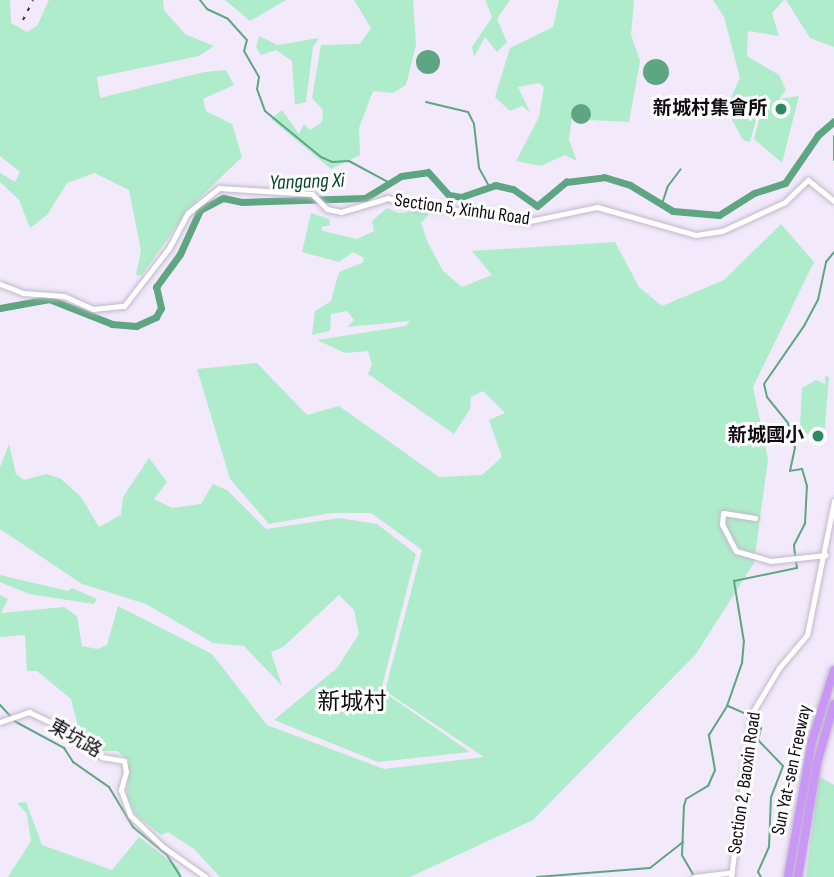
<!DOCTYPE html>
<html>
<head>
<meta charset="utf-8">
<style>
	body { margin:0 }
	#map { position:relative; width:834px; height:877px; overflow:hidden; background:#f2e9fb; font-family:"Sofia Sans Condensed","Noto Sans TC",sans-serif }
	div>[style] { position:absolute }
	.green>* { inset:0; background:#afeccb }
	.water>* { inset:0; background:#5ea682 }
	.round { border-radius:50% }
	.stream>* { height:2px; margin:-1px; padding:0 1px; transform-origin:1px; border-radius:1px; background:#5ea682 }
	.river>* { height:7px; margin:-3.5px; padding:0 3.5px; transform-origin:3.5px; border-radius:3.5px; background:#5ea682 }
	.roads { filter:drop-shadow(0 0 2px #c1b9ca) drop-shadow(0 0 2px #c1b9ca) }
	.minor>* { height:5px; margin:-2.5px; padding:0 2.5px; transform-origin:2.5px; border-radius:2.5px; background:#fff }
	.highway>* { height:8px; margin:-4px; padding:0 4px; transform-origin:4px; border-radius:4px; background:#c997f5 }
	.rail>* { height:2px; margin-top:-1px; transform-origin:0; background:repeating-linear-gradient(90deg,#343038 0 3.5px,transparent 0 10.5px) }
	.dots>* { width:19px; height:19px; translate:-50% -50%; box-sizing:border-box; border:4px solid #fff; border-radius:50% }
	span { translate:-50% -50%; white-space:nowrap; text-align:center; line-height:1.15; -webkit-text-stroke:6px #fff; paint-order:stroke }
	.poi-label { font-size:19px; color:#0e0b11; font-weight:700 }
	.right { translate:-100% -50%; text-align:right }
	.street-label { font-size:19px; color:#0e0b11 }
	.water-label { font-size:21px; color:#08452d; font-style:italic }
	.quarter-label { font-size:23px; color:#0e0b11 }
</style>
</head>
<body>
<div id="map">
	<div class="green">
		<div style="clip-path:polygon(0 0,10px 0,11px 23px,27px 32px,37px 26px,49px 0,163px 0,164px 10px,185px 34px,214px 46px,199px 56px,97px 77px,100px 98px,204px 72px,226px 70px,234px 85px,203px 99px,206px 111px,232px 124px,242px 157px,190px 207px,142px 275px,136px 275px,141px 251px,129px 190px,95px 173px,67px 183px,47px 215px,30px 228px,19px 200px,0 182px,0 173px,15px 182px,20px 172px,0 156px)"></div>
		<div style="clip-path:polygon(225px 0,286px 0,250px 21px)"></div>
		<div style="clip-path:polygon(354px 0,413px 0,416px 45px,406px 85px,393px 93px,373px 91px,359px 128px,360px 155px,331px 169px,271px 119px,282px 110px,299px 134px,304px 124px,310px 130px,322px 122px,323px 110px,312px 98px,321px 45px,360px 44px,371px 28px)"></div>
		<div style="clip-path:polygon(485px 0,510px 0,497px 19px,507px 42px,497px 52px,485px 37px,474px 57px,472px 47px,492px 17px)"></div>
		<div style="clip-path:polygon(559px 0,634px 0,631px 35px,640px 61px,629px 122px,589px 120px,581px 112px,572px 118px,569px 140px,577px 161px,565px 155px,541px 166px,516px 161px,539px 117px,544px 87px,539px 83px,518px 87px,530px 112px,522px 106px,510px 111px,495px 97px,510px 48px,553px 27px)"></div>
		<div style="clip-path:polygon(713px 0,784px 0,772px 13px,779px 36px,748px 31px,747px 56px,779px 75px,786px 90px,779px 99px,799px 96px,782px 163px,754px 139px,760px 116px,768px 108px,757px 116px,750px 142px,743px 140px,726px 109px,740px 78px,724px 17px)"></div>
		<div style="clip-path:polygon(786px 0,834px 0,834px 47px,810px 38px)"></div>
		<div style="clip-path:polygon(259px 36px,277px 45px,319px 38px,313px 47px,306px 102px,295px 105px,292px 61px,276px 50px,261px 55px,256px 47px)"></div>
		<div style="clip-path:polygon(387px 208px,399px 213px,432px 211px,421px 223px,428px 243px,443px 271px,462px 287px,492px 275px,472px 251px,615px 242px,639px 287px,662px 306px,724px 280px,781px 224px,814px 262px,753px 387px,768px 459px,754px 563px,696px 654px,533px 820px,410px 877px,220px 877px,194px 849px,168px 832px,161px 835px,136px 815px,127px 796px,128px 760px,117px 751px,98px 751px,79px 730px,71px 699px,37px 671px,27px 671px,25px 635px,0 637px,0 595px,8px 599px,1px 613px,64px 607px,77px 616px,82px 646px,97px 649px,107px 645px,118px 606px,212px 654px,267px 725px,384px 769px,484px 757px,385px 691px,422px 550px,371px 513px,331px 513px,269px 524px,230px 479px,197px 369px,257px 363px,307px 415px,339px 406px,439px 477px,482px 475px,502px 457px,489px 420px,505px 413px,483px 391px,471px 397px,470px 409px,454px 434px,368px 374px,372px 364px,368px 351px,345px 353px,317px 340px,406px 326px,410px 321px,347px 327px,354px 320px,347px 311px,331px 314px,330px 331px,312px 335px,315px 311px,331px 301px,339px 272px,362px 263px,364px 258px,353px 252px,339px 262px,302px 252px,311px 213px,329px 219px,330px 225px,321px 227px,323px 231px,357px 239px,374px 231px,372px 221px)"></div>
		<div style="clip-path:polygon(825px 376px,829px 377px,824px 438px,820px 432px,806px 434px,800px 425px,802px 388px,816px 380px,825px 384px)"></div>
		<div style="clip-path:polygon(9px 444px,16px 474px,24px 480px,46px 474px,60px 478px,81px 497px,99px 527px,121px 515px,123px 497px,149px 458px,167px 482px,154px 499px,172px 508px,201px 504px,213px 484px,227px 490px,266px 529px,340px 518px,377px 524px,416px 554px,381px 690px,470px 752px,378px 762px,274px 720px,337px 668px,359px 634px,354px 610px,339px 595px,283px 647px,271px 652px,282px 686px,244px 646px,213px 643px,146px 604px,82px 584px,0 529px,0 467px)"></div>
		<div style="clip-path:polygon(0 575px,68px 591px,72px 588px,97px 599px,94px 604px,29px 594px,0 582px)"></div>
		<div style="clip-path:polygon(819px 776px,834px 785px,834px 877px,806px 877px)"></div>
		<div style="clip-path:polygon(26px 802px,42px 845px,112px 870px,139px 837px,179px 868px,181px 877px,8px 877px,31px 841px,27px 814px,17px 803px)"></div>
	</div>
	<div class="water">
		<div class="round" style="left:416px;top:50px;width:24px;height:24px"></div>
		<div class="round" style="left:643px;top:59px;width:26px;height:26px"></div>
		<div class="round" style="left:571px;top:104px;width:20px;height:20px"></div>
	</div>
	<div class="stream">
		<div style="left:200px;top:0;width:11px;rotate:52deg"></div>
		<div style="left:207px;top:9px;width:23px;rotate:25deg"></div>
		<div style="left:228px;top:19px;width:28px;rotate:48deg"></div>
		<div style="left:247px;top:40px;width:11px;rotate:105deg"></div>
		<div style="left:244px;top:51px;width:30px;rotate:60deg"></div>
		<div style="left:259px;top:77px;width:12px;rotate:99deg"></div>
		<div style="left:257px;top:89px;width:23px;rotate:70deg"></div>
		<div style="left:265px;top:111px;width:72px;rotate:39.4deg"></div>
		<div style="left:321px;top:157px;width:12px;rotate:24deg"></div>
		<div style="left:332px;top:162px;width:17px;rotate:-3deg"></div>
		<div style="left:349px;top:161px;width:44px;rotate:28.3deg"></div>
		<div style="left:426px;top:102px;width:43px;rotate:13.4deg"></div>
		<div style="left:468px;top:112px;width:13px;rotate:63deg"></div>
		<div style="left:474px;top:124px;width:44px;rotate:83.5deg"></div>
		<div style="left:479px;top:168px;width:21px;rotate:61deg"></div>
		<div style="left:834px;top:136px;width:24px;rotate:90deg"></div>
		<div style="left:661px;top:207px;width:22px;rotate:-72deg"></div>
		<div style="left:668px;top:186px;width:21px;rotate:-53deg"></div>
		<div style="left:795px;top:555px;width:10px;rotate:-96deg"></div>
		<div style="left:794px;top:545px;width:25px;rotate:-63deg"></div>
		<div style="left:805px;top:523px;width:37px;rotate:-87deg"></div>
		<div style="left:807px;top:486px;width:18px;rotate:-106deg"></div>
		<div style="left:802px;top:469px;width:12px;rotate:171deg"></div>
		<div style="left:790px;top:471px;width:24px;rotate:-78deg"></div>
		<div style="left:795px;top:448px;width:26px;rotate:-106deg"></div>
		<div style="left:788px;top:423px;width:33px;rotate:-129deg"></div>
		<div style="left:767px;top:397px;width:13px;rotate:-103deg"></div>
		<div style="left:764px;top:384px;width:70px;rotate:-55.4deg"></div>
		<div style="left:804px;top:326px;width:30px;rotate:-62deg"></div>
		<div style="left:818px;top:300px;width:39px;rotate:-78deg"></div>
		<div style="left:826px;top:262px;width:13px;rotate:-51deg"></div>
		<div style="left:0;top:705px;width:23px;rotate:47deg"></div>
		<div style="left:16px;top:722px;width:55px;rotate:28.4deg"></div>
		<div style="left:64px;top:748px;width:17px;rotate:57deg"></div>
		<div style="left:73px;top:762px;width:44px;rotate:34.8deg"></div>
		<div style="left:109px;top:787px;width:47px;rotate:59deg"></div>
		<div style="left:133px;top:827px;width:44px;rotate:39.5deg"></div>
		<div style="left:167px;top:855px;width:26px;rotate:58deg"></div>
		<div style="left:728px;top:706px;width:22px;rotate:24deg"></div>
		<div style="left:753px;top:718px;width:13px;rotate:51deg"></div>
		<div style="left:761px;top:728px;width:12px;rotate:104deg"></div>
		<div style="left:758px;top:740px;width:36px;rotate:46deg"></div>
		<div style="left:783px;top:766px;width:33px;rotate:111deg"></div>
		<div style="left:771px;top:797px;width:50px;rotate:92.3deg"></div>
		<div style="left:769px;top:847px;width:27px;rotate:114deg"></div>
		<div style="left:758px;top:872px;width:6px;rotate:59deg"></div>
		<div style="left:694px;top:876px;width:24px;rotate:-120deg"></div>
		<div style="left:682px;top:855px;width:49px;rotate:-87.7deg"></div>
		<div style="left:684px;top:806px;width:7px;rotate:-74deg"></div>
		<div style="left:686px;top:799px;width:26px;rotate:-31deg"></div>
		<div style="left:708px;top:786px;width:17px;rotate:-66deg"></div>
		<div style="left:715px;top:770px;width:36px;rotate:-100deg"></div>
		<div style="left:709px;top:735px;width:34px;rotate:-58deg"></div>
		<div style="left:727px;top:706px;width:46px;rotate:-70.8deg"></div>
		<div style="left:742px;top:663px;width:21px;rotate:-85deg"></div>
		<div style="left:744px;top:642px;width:62px;rotate:-99.3deg"></div>
		<div style="left:734px;top:581px;width:64px;rotate:-11.7deg"></div>
		<div style="left:797px;top:568px;width:7px;rotate:-98deg"></div>
		<div style="left:537px;top:877px;width:113px;rotate:-4.6deg"></div>
		<div style="left:650px;top:868px;width:42px;rotate:-38.2deg"></div>
	</div>
	<div class="river">
		<div style="left:0;top:308px;width:50px;rotate:-10.4deg"></div>
		<div style="left:49px;top:299px;width:68px;rotate:21.6deg"></div>
		<div style="left:112px;top:324px;width:24px;rotate:5deg"></div>
		<div style="left:136px;top:326px;width:22px;rotate:-24deg"></div>
		<div style="left:156px;top:317px;width:10px;rotate:-61deg"></div>
		<div style="left:161px;top:308px;width:22px;rotate:-103deg"></div>
		<div style="left:156px;top:287px;width:41px;rotate:-54deg"></div>
		<div style="left:180px;top:254px;width:48px;rotate:-65.6deg"></div>
		<div style="left:200px;top:210px;width:26px;rotate:-28deg"></div>
		<div style="left:223px;top:198px;width:19px;rotate:12deg"></div>
		<div style="left:242px;top:202px;width:123px;rotate:-1.9deg"></div>
		<div style="left:365px;top:198px;width:42px;rotate:-31.4deg"></div>
		<div style="left:401px;top:176px;width:27px;rotate:-8deg"></div>
		<div style="left:428px;top:172px;width:31px;rotate:48deg"></div>
		<div style="left:449px;top:195px;width:12px;rotate:9deg"></div>
		<div style="left:461px;top:197px;width:36px;rotate:-19deg"></div>
		<div style="left:495px;top:185px;width:18px;rotate:13deg"></div>
		<div style="left:513px;top:189px;width:29px;rotate:35deg"></div>
		<div style="left:537px;top:206px;width:38px;rotate:-40deg"></div>
		<div style="left:566px;top:182px;width:38px;rotate:-7deg"></div>
		<div style="left:604px;top:177px;width:27px;rotate:17deg"></div>
		<div style="left:630px;top:185px;width:50px;rotate:31.2deg"></div>
		<div style="left:673px;top:211px;width:46px;rotate:5deg"></div>
		<div style="left:719px;top:215px;width:41px;rotate:-32.2deg"></div>
		<div style="left:754px;top:193px;width:33px;rotate:-18deg"></div>
		<div style="left:785px;top:183px;width:58px;rotate:-55.5deg"></div>
		<div style="left:818px;top:135px;width:21px;rotate:-41deg"></div>
	</div>
	<div class="roads">
		<div class="minor">
			<div style="left:0;top:284px;width:25px;rotate:21deg"></div>
			<div style="left:23px;top:293px;width:41px;rotate:4.2deg"></div>
			<div style="left:64px;top:296px;width:32px;rotate:24deg"></div>
			<div style="left:93px;top:309px;width:31px;rotate:-6deg"></div>
			<div style="left:124px;top:306px;width:73px;rotate:-52.2deg"></div>
			<div style="left:169px;top:248px;width:40px;rotate:-62deg"></div>
			<div style="left:188px;top:213px;width:40px;rotate:-39deg"></div>
			<div style="left:219px;top:188px;width:93px;rotate:3.7deg"></div>
			<div style="left:312px;top:194px;width:21px;rotate:45deg"></div>
			<div style="left:327px;top:209px;width:14px;rotate:12deg"></div>
			<div style="left:341px;top:212px;width:49px;rotate:-16.6deg"></div>
			<div style="left:388px;top:198px;width:28px;rotate:19deg"></div>
			<div style="left:414px;top:207px;width:70px;rotate:4.1deg"></div>
			<div style="left:484px;top:212px;width:42px;rotate:13.7deg"></div>
			<div style="left:525px;top:222px;width:74px;rotate:-11.8deg"></div>
			<div style="left:597px;top:207px;width:103px;rotate:15.8deg"></div>
			<div style="left:696px;top:235px;width:26px;rotate:-9deg"></div>
			<div style="left:722px;top:231px;width:69px;rotate:-24.7deg"></div>
			<div style="left:785px;top:202px;width:32px;rotate:-44deg"></div>
			<div style="left:808px;top:180px;width:33px;rotate:39deg"></div>
			<div style="left:755px;top:518px;width:32px;rotate:-171deg"></div>
			<div style="left:723px;top:513px;width:11px;rotate:95deg"></div>
			<div style="left:722px;top:524px;width:30px;rotate:63deg"></div>
			<div style="left:736px;top:551px;width:36px;rotate:16deg"></div>
			<div style="left:771px;top:561px;width:55px;rotate:-6.2deg"></div>
			<div style="left:0;top:722px;width:31px;rotate:-19deg"></div>
			<div style="left:29px;top:712px;width:49px;rotate:25.5deg"></div>
			<div style="left:73px;top:733px;width:38px;rotate:40deg"></div>
			<div style="left:102px;top:757px;width:22px;rotate:10deg"></div>
			<div style="left:124px;top:761px;width:11px;rotate:80deg"></div>
			<div style="left:126px;top:772px;width:19px;rotate:106deg"></div>
			<div style="left:121px;top:790px;width:27px;rotate:70deg"></div>
			<div style="left:130px;top:815px;width:46px;rotate:44.1deg"></div>
			<div style="left:163px;top:847px;width:52px;rotate:34.9deg"></div>
			<div style="left:694px;top:877px;width:38px;rotate:-7deg"></div>
			<div style="left:731px;top:877px;width:165px;rotate:-82.7deg"></div>
			<div style="left:752px;top:713px;width:52px;rotate:-59deg"></div>
			<div style="left:779px;top:668px;width:43px;rotate:-49.7deg"></div>
			<div style="left:807px;top:635px;width:137px;rotate:-78.6deg"></div>
		</div>
		<div class="highway">
			<div style="left:788px;top:877px;width:138px;rotate:-80deg"></div>
			<div style="left:812px;top:741px;width:74px;rotate:-72.8deg"></div>
			<div style="left:798px;top:877px;width:116px;rotate:-80.5deg"></div>
			<div style="left:817px;top:763px;width:61px;rotate:-73.9deg"></div>
		</div>
	</div>
	<div class="rail">
		<div style="left:23px;top:20px;width:22px;rotate:-63deg"></div>
	</div>
	<div class="dots">
		<div style="left:781px;top:109px;background:#2c8960"></div>
		<div style="left:818px;top:436px;background:#2c8960"></div>
	</div>
	<div class="poi-label">
		<span class="right" style="left:767px;top:109px">新城村集會所</span>
		<span class="right" style="left:804px;top:436px">新城國小</span>
	</div>
	<div class="street-label">
		<span style="left:462px;top:210px;rotate:8deg">Section 5, Xinhu Road</span>
		<span style="left:75px;top:739px;rotate:30deg">東坑路</span>
		<span style="left:792px;top:770px;rotate:-78deg">Sun Yat-sen Freeway</span>
		<span style="left:745px;top:783px;rotate:-82deg">Section 2, Baoxin Road</span>
	</div>
	<div class="water-label">
		<span style="left:307px;top:182px;rotate:-2deg">Yangang Xi</span>
	</div>
	<div class="quarter-label">
		<span style="left:352px;top:702px">新城村</span>
	</div>
</div>
</body>
</html>
